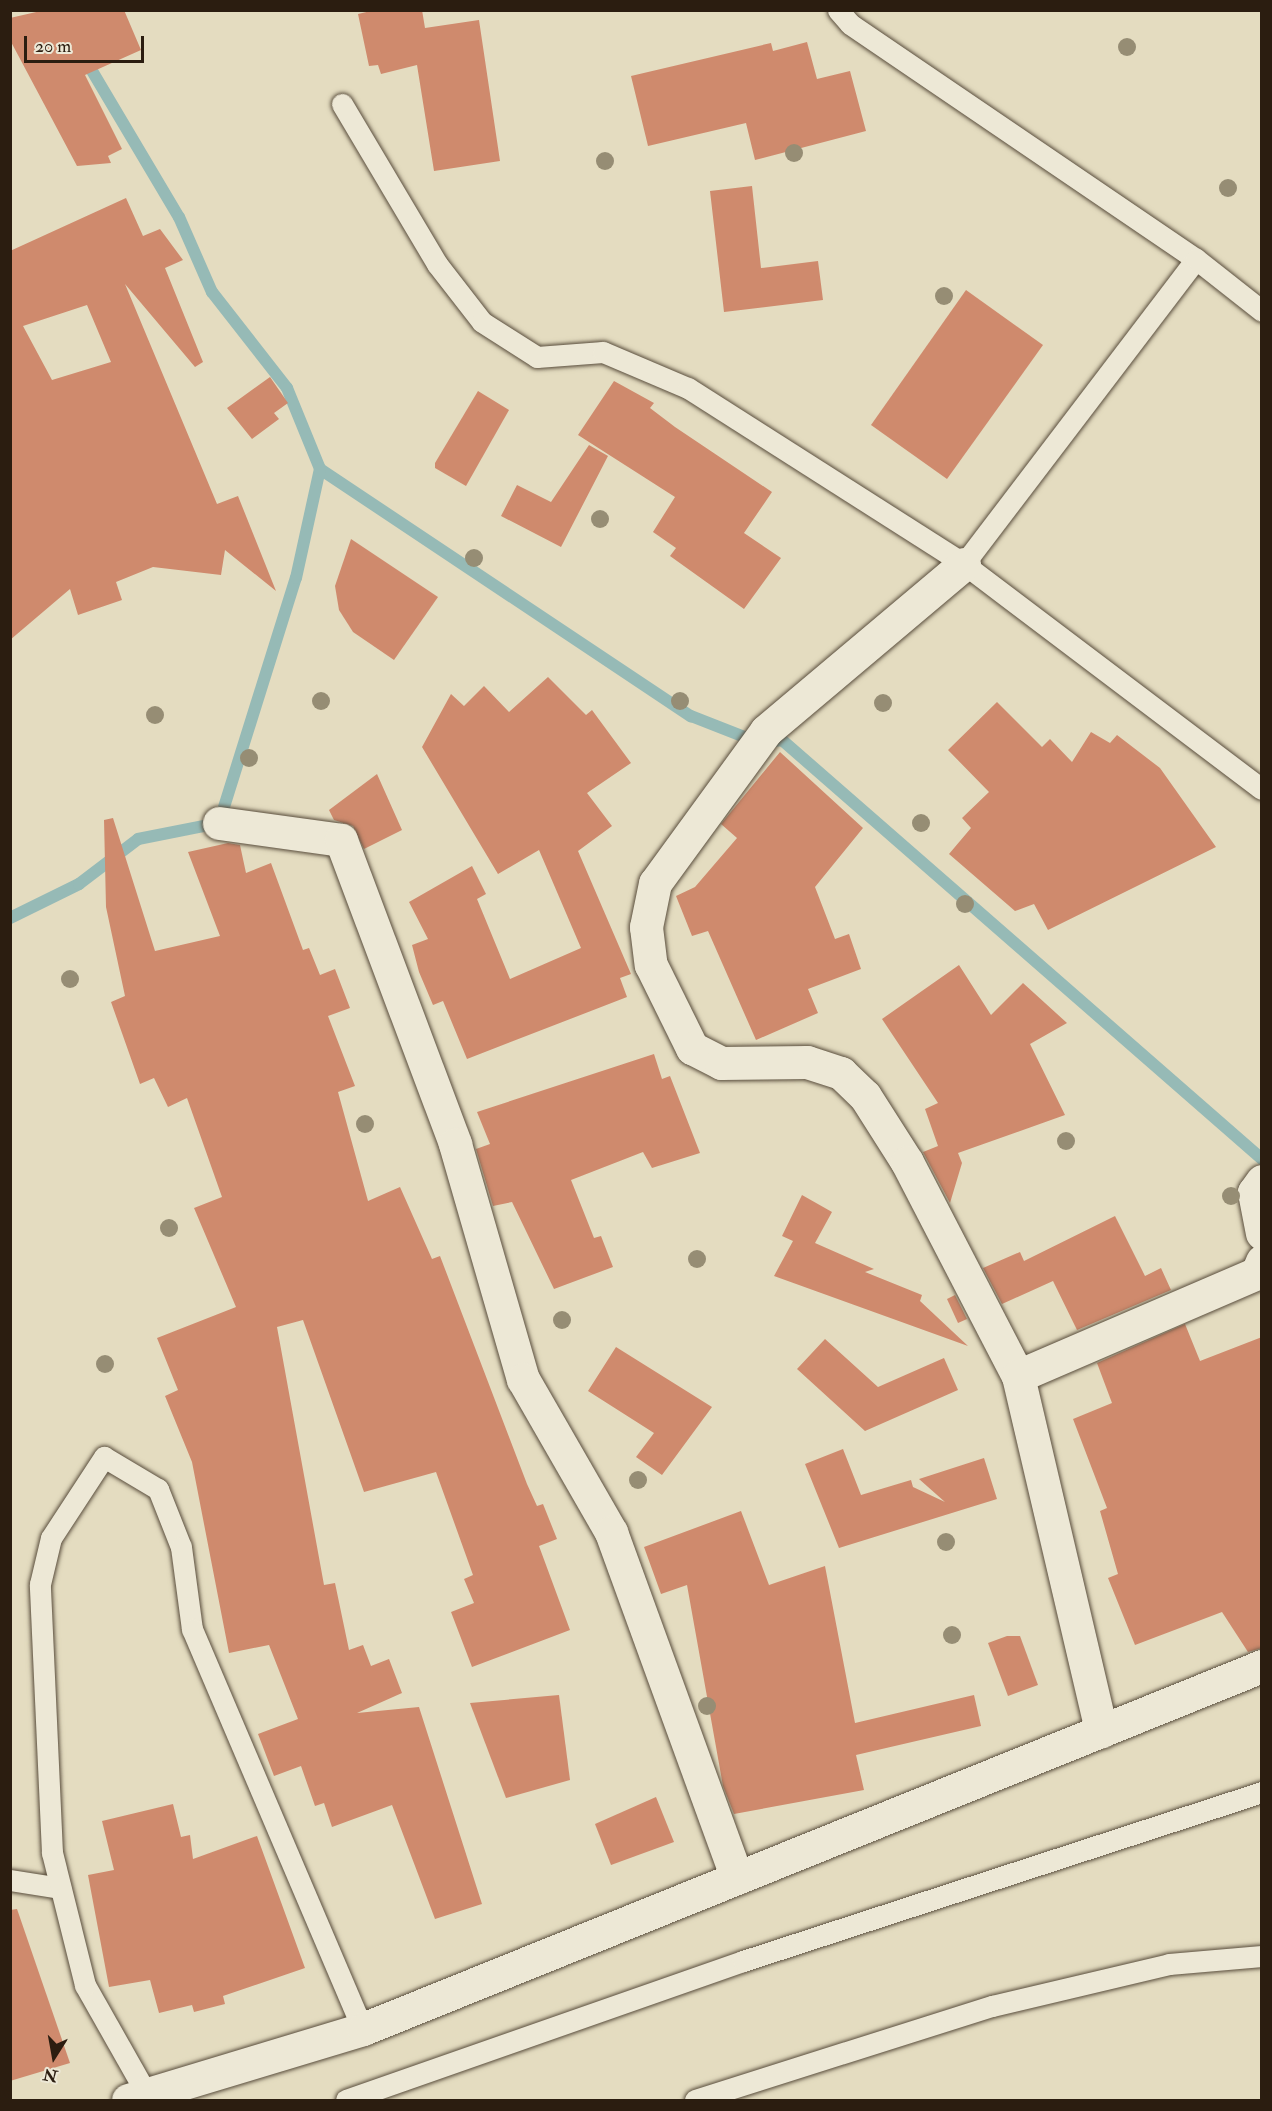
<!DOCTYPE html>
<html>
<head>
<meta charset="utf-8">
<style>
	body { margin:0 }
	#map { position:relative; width:1272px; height:2111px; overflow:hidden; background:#e4dcc0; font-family:"IM FELL Double Pica",serif }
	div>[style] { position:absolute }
	.stream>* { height:12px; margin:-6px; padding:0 6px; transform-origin:6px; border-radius:6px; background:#96bab6 }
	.building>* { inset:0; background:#cf8a6d }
	.roads { filter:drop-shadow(0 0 2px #594d3c) drop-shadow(0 0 2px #594d3c) }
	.lane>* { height:21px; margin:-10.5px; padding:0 10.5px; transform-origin:10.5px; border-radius:10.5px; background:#ede8d6 }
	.street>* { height:33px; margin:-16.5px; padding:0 16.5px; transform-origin:16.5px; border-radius:16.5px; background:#ede8d6 }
	.trees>* { width:18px; height:18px; margin:-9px; border-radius:50%; background:#968d74 }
	span { translate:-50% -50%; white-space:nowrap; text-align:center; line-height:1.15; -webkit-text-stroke:6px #ede8d6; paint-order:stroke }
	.frame { position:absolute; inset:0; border:12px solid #2b1d10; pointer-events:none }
	.north { position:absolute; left:24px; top:2027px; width:60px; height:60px; -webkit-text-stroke:4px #ede8d6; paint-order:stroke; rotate:191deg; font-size:16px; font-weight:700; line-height:24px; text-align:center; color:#2b1d10 }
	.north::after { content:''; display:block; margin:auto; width:21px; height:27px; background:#2b1d10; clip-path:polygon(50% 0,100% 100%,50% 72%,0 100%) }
	.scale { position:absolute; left:24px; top:36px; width:120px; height:27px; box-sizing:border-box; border:3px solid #2b1d10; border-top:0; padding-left:8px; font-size:18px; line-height:21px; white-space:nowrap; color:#2b1d10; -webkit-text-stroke:4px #ede8d6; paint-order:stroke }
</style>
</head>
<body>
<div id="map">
	<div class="stream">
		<div style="left:85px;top:59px;width:184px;rotate:59.3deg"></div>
		<div style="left:179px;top:217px;width:82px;rotate:66.3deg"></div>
		<div style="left:212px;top:292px;width:122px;rotate:52deg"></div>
		<div style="left:287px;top:388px;width:87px;rotate:67.8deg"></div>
		<div style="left:320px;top:469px;width:446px;rotate:33.7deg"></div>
		<div style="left:691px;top:716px;width:74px;rotate:21.4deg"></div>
		<div style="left:760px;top:743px;width:22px;rotate:-8deg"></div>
		<div style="left:782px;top:740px;width:637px;rotate:41.12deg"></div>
		<div style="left:10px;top:918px;width:77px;rotate:-26.2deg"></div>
		<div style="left:79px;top:884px;width:74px;rotate:-37.3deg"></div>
		<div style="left:138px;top:839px;width:83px;rotate:-11.2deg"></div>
		<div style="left:219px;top:823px;width:257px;rotate:-72.6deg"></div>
		<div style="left:296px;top:578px;width:112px;rotate:-77.6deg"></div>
	</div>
	<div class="building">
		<div style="clip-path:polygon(45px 10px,124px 10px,141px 50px,85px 75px,122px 149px,108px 156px,111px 163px,77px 166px,10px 40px,10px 18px)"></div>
		<div style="clip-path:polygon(375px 10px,422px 10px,425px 28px,479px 20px,500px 161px,434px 171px,417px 65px,381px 74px,378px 65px,369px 66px,358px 14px)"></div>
		<div style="clip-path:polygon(807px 42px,817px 79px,850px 71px,866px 131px,755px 160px,746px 123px,648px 146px,631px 76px,771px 43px,773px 51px)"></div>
		<div style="clip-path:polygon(752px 186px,761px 268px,818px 261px,823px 300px,724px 312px,710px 191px)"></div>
		<div style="clip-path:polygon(evenodd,126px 198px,143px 236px,160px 229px,183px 260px,165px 268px,203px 362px,195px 367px,125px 284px,217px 504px,238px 496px,276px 591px,225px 550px,221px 575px,153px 567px,116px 582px,122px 600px,78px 615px,70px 589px,10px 640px,10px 251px,126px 198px,87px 305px,111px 362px,52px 380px,23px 326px,87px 305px)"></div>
		<div style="clip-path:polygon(966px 290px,1043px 345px,947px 479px,871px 425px)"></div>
		<div style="clip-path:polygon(270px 377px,288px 403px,274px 413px,279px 419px,252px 439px,227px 408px)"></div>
		<div style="clip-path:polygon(614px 381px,654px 403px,650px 408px,675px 427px,772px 492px,744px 533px,781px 558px,744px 609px,670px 556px,676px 548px,653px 532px,675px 497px,578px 435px)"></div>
		<div style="clip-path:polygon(478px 391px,509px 410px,466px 486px,435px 468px,435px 463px)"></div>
		<div style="clip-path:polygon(589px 445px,608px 456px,561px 547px,501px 516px,517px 485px,551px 502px)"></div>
		<div style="clip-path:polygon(351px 539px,438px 597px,394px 660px,353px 632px,339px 610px,335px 586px)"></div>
		<div style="clip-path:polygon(548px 677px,586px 715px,592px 710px,631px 763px,587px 793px,612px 826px,578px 851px,631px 974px,620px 978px,627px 997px,467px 1059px,443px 1001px,433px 1005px,419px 972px,412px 945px,428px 939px,409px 902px,472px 866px,486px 894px,477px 899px,510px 979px,581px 948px,539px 850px,498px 874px,422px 747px,451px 694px,464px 706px,484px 686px,509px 712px)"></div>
		<div style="clip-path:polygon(997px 702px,1042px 747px,1050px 739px,1072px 762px,1091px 732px,1110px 743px,1117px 735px,1160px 768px,1216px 847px,1048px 930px,1034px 904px,1015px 911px,949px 854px,971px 828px,962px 818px,989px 792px,948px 750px)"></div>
		<div style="clip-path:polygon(780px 752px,863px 828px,815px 887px,835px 939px,849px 934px,861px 969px,808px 989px,818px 1013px,756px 1040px,708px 931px,692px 936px,676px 896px,695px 887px,737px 838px,721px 824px)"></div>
		<div style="clip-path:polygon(377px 774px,402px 830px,364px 849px,353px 826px,334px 820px,329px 810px)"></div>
		<div style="clip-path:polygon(113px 818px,155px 951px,220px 936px,188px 852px,228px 843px,240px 845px,246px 873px,271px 863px,303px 950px,309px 948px,320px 975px,335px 969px,350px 1008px,328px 1016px,355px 1086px,338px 1092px,368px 1201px,400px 1187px,432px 1259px,440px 1256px,527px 1484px,537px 1506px,543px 1504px,557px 1539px,539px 1546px,570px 1630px,472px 1667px,451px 1612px,474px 1603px,464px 1579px,473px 1575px,436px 1472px,364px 1492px,303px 1320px,277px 1327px,324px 1585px,335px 1583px,349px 1650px,363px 1645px,371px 1666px,389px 1659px,402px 1693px,357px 1713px,419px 1707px,482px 1904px,435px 1919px,392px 1805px,332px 1827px,324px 1803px,315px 1806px,301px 1766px,274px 1776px,258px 1734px,298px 1719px,269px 1645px,229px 1653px,192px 1462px,165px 1396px,178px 1390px,157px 1338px,236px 1307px,194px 1208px,222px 1197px,187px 1098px,168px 1107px,154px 1078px,140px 1084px,111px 1002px,125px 996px,106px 907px,104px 820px)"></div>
		<div style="clip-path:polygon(959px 965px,991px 1015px,1023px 983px,1067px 1023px,1030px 1044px,1065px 1115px,958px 1153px,962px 1163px,950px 1203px,923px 1152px,938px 1146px,925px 1109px,938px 1103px,882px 1019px)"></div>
		<div style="clip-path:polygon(654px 1054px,662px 1079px,670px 1076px,700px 1153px,652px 1168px,643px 1152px,571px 1180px,594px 1238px,601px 1236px,613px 1267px,554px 1289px,512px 1202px,493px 1206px,476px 1149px,490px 1144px,477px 1112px)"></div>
		<div style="clip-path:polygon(802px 1195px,832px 1212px,815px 1243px,874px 1269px,865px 1272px,922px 1295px,920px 1301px,968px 1346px,774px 1276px,793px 1241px,782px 1236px)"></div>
		<div style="clip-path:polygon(1115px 1216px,1145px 1276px,1161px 1268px,1171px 1290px,1077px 1330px,1053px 1281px,1002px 1304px,983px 1268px,1020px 1252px,1024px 1261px)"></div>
		<div style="clip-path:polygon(955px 1295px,967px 1319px,958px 1323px,947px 1299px)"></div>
		<div style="clip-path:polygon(1185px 1324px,1200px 1361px,1262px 1337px,1262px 1648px,1248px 1652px,1222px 1612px,1135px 1645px,1108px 1578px,1118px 1574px,1100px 1511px,1107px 1508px,1073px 1419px,1112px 1403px,1097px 1363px)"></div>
		<div style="clip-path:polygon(825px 1339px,878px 1387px,944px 1358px,958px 1390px,865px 1431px,797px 1369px)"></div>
		<div style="clip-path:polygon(616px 1347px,712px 1407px,662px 1475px,636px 1457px,654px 1433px,588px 1391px)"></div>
		<div style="clip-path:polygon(843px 1449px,861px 1495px,911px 1480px,913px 1487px,945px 1502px,919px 1479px,984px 1458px,997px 1499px,839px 1548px,805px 1464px)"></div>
		<div style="clip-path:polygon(741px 1511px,769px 1585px,825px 1566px,855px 1723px,974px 1695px,981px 1726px,856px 1755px,864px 1790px,734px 1814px,723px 1786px,687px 1585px,661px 1594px,644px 1547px)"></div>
		<div style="clip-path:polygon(1007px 1636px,1020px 1636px,1038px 1685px,1008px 1696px,988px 1643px)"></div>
		<div style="clip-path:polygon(559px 1695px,570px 1780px,506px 1798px,470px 1703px)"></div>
		<div style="clip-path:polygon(656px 1797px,674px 1842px,611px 1865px,595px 1824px)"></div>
		<div style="clip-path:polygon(173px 1804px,181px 1837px,190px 1835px,193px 1859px,257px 1836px,305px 1968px,223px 1996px,225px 2004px,194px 2012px,192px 2005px,159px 2013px,150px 1980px,109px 1987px,88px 1875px,114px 1870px,102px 1821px)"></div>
		<div style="clip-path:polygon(17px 1909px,70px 2063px,10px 2081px,10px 1910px)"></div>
	</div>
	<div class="roads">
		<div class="lane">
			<div style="left:838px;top:10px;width:18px;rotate:49deg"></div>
			<div style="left:850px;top:24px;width:418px;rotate:34.2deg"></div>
			<div style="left:1196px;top:259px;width:383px;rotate:127.3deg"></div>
			<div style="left:342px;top:104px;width:186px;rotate:59.3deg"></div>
			<div style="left:437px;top:264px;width:73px;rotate:52.2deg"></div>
			<div style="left:482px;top:322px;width:65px;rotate:32.5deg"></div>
			<div style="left:537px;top:357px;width:66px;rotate:-4.3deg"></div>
			<div style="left:603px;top:352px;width:92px;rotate:23deg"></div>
			<div style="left:688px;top:388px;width:327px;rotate:32.5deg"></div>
			<div style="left:964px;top:564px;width:373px;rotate:37.1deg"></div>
			<div style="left:1196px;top:259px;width:84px;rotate:38.2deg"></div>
			<div style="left:10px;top:1880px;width:51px;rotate:9.1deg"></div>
			<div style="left:150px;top:2100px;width:132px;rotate:-119.5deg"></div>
			<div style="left:85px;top:1985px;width:136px;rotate:-104deg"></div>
			<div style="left:52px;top:1853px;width:269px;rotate:-92.6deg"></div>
			<div style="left:40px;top:1584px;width:47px;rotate:-76.6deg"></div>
			<div style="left:51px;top:1538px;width:97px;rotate:-56.8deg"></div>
			<div style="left:104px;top:1457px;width:63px;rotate:30.7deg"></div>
			<div style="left:158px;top:1489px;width:62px;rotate:68.4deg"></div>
			<div style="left:181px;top:1547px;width:83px;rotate:82.4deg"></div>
			<div style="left:192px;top:1629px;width:435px;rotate:66.9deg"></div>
			<div style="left:346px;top:2100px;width:421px;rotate:-19.3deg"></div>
			<div style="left:743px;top:1961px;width:546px;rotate:-18.04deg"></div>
			<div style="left:695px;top:2100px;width:312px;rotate:-17.6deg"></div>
			<div style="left:992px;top:2006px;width:182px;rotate:-13.3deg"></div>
			<div style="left:1169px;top:1964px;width:93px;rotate:-4.9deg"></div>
		</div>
		<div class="street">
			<div style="left:964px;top:564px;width:259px;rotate:139.9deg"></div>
			<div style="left:766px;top:731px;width:188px;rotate:126.1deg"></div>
			<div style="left:655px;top:883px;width:45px;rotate:101.6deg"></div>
			<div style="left:646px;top:927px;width:38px;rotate:83deg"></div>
			<div style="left:651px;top:965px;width:93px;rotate:63.7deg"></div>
			<div style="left:692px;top:1048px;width:33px;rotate:27deg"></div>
			<div style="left:721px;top:1063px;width:86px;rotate:-0.7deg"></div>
			<div style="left:807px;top:1062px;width:36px;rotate:18deg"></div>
			<div style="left:841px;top:1073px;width:33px;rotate:44deg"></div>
			<div style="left:865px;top:1096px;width:78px;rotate:57.5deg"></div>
			<div style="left:907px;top:1162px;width:241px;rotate:62.6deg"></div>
			<div style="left:1018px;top:1376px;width:365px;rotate:76.8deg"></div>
			<div style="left:219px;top:823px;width:123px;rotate:7.9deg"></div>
			<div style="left:341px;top:840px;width:325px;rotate:69.4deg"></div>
			<div style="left:455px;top:1144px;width:245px;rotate:73.9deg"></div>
			<div style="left:523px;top:1379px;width:177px;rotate:60.1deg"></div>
			<div style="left:611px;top:1532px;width:368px;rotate:70deg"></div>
			<div style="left:1262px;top:1181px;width:14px;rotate:126deg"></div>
			<div style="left:1254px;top:1192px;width:42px;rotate:79deg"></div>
			<div style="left:1018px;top:1376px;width:260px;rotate:-23.3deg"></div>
			<div style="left:1257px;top:1273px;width:13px;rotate:-67deg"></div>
			<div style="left:128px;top:2100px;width:245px;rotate:-16.8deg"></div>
			<div style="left:363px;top:2029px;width:970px;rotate:-21.99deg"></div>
		</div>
	</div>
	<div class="trees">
		<div style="left:1127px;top:47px"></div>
		<div style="left:794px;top:153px"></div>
		<div style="left:605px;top:161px"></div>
		<div style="left:1228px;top:188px"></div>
		<div style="left:944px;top:296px"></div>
		<div style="left:600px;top:519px"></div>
		<div style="left:474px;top:558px"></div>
		<div style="left:321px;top:701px"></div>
		<div style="left:680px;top:701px"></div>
		<div style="left:883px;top:703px"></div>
		<div style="left:155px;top:715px"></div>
		<div style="left:249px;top:758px"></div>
		<div style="left:921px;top:823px"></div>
		<div style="left:965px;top:904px"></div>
		<div style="left:70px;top:979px"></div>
		<div style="left:365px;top:1124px"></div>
		<div style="left:1066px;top:1141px"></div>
		<div style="left:1231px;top:1196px"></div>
		<div style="left:169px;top:1228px"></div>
		<div style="left:697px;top:1259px"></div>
		<div style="left:562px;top:1320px"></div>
		<div style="left:105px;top:1364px"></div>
		<div style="left:638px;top:1480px"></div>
		<div style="left:946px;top:1542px"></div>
		<div style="left:952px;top:1635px"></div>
		<div style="left:707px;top:1706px"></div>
	</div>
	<div class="frame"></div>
	<div class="north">N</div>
	<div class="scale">20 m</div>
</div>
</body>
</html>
